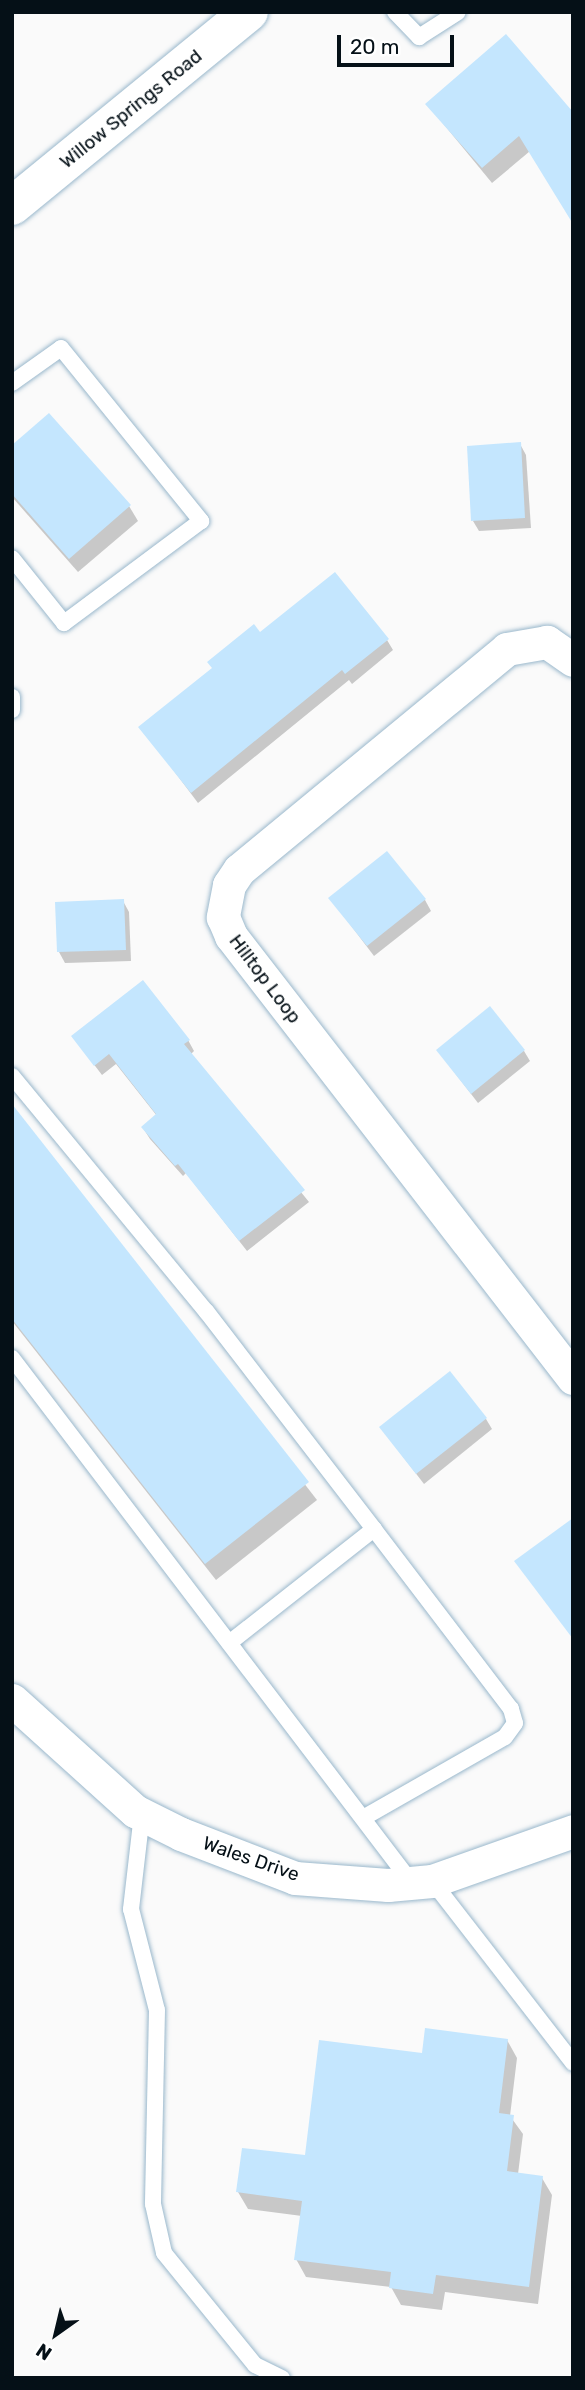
<!DOCTYPE html>
<html>
<head>
<meta charset="utf-8">
<style>
	body { margin:0 }
	#map { position:relative; width:585px; height:2390px; overflow:hidden; background:#fafafa; font-family:Rubik,sans-serif }
	div>[style] { position:absolute }
	.shadow>* { inset:0; background:#0003 }
	.building>* { inset:0; background:#c4e6fe }
	.roads { filter:drop-shadow(0 0 2px #9ab8cc) drop-shadow(0 0 2px #9ab8cc) }
	.service>* { height:16px; margin:-8px; padding:0 8px; transform-origin:8px; border-radius:8px; background:#fff }
	.minor>* { height:33px; margin:-16.5px; padding:0 16.5px; transform-origin:16.5px; border-radius:16.5px; background:#fff }
	.tertiary>* { height:38px; margin:-19px; padding:0 19px; transform-origin:19px; border-radius:19px; background:#fff }
	span { translate:-50% -50%; white-space:nowrap; text-align:center; line-height:1.15; -webkit-text-stroke:6px #fff; paint-order:stroke }
	.street-label { font-size:19px; color:#051017 }
	.frame { position:absolute; inset:0; border:14px solid #051017; pointer-events:none }
	.north { position:absolute; left:21px; top:2299px; width:70px; height:70px; -webkit-text-stroke:5px #fff; paint-order:stroke; rotate:214deg; font-size:19px; font-weight:700; line-height:28px; text-align:center; color:#051017 }
	.north::after { content:''; display:block; margin:auto; width:24px; height:32px; background:#051017; clip-path:polygon(50% 0,100% 100%,50% 72%,0 100%) }
	.scale { position:absolute; left:337px; top:35px; width:117px; height:32px; box-sizing:border-box; border:4px solid #051017; border-top:0; padding-left:9px; font-size:21px; line-height:24px; white-space:nowrap; color:#051017; -webkit-text-stroke:5px #fff; paint-order:stroke }
</style>
</head>
<body>
<div id="map">
	<div class="shadow">
		<div style="clip-path:polygon(427px 104px,573px 115px,492px 183px)"></div>
		<div style="clip-path:polygon(520px 444px,526px 455px,531px 528px,479px 531px,473px 521px)"></div>
		<div style="clip-path:polygon(12px 447px,129px 506px,138px 521px,78px 572px,12px 497px)"></div>
		<div style="clip-path:polygon(259px 634px,387px 640px,393px 650px,352px 684px,349px 680px,198px 803px,141px 727px)"></div>
		<div style="clip-path:polygon(330px 898px,425px 900px,431px 911px,374px 956px)"></div>
		<div style="clip-path:polygon(123px 901px,129px 912px,131px 961px,65px 963px,59px 952px)"></div>
		<div style="clip-path:polygon(73px 1037px,188px 1040px,194px 1051px,190px 1055px,309px 1202px,247px 1251px,186px 1173px,183px 1176px,150px 1139px,143px 1128px,157px 1116px,116px 1064px,102px 1075px)"></div>
		<div style="clip-path:polygon(438px 1051px,524px 1051px,530px 1061px,478px 1103px)"></div>
		<div style="clip-path:polygon(12px 1107px,317px 1500px,216px 1580px,12px 1321px)"></div>
		<div style="clip-path:polygon(486px 1419px,492px 1429px,424px 1484px,381px 1428px)"></div>
		<div style="clip-path:polygon(507px 2040px,517px 2058px,510px 2116px,523px 2134px,518px 2174px,542px 2178px,552px 2195px,538px 2304px,445px 2292px,442px 2310px,401px 2305px,391px 2287px,306px 2277px,296px 2259px,302px 2216px,248px 2209px,238px 2192px,306px 2157px,424px 2055px)"></div>
	</div>
	<div class="building">
		<div style="clip-path:polygon(506px 34px,573px 112px,573px 224px,519px 136px,482px 168px,425px 104px)"></div>
		<div style="clip-path:polygon(49px 413px,131px 505px,69px 559px,12px 494px,12px 445px)"></div>
		<div style="clip-path:polygon(521px 442px,525px 518px,471px 521px,467px 446px)"></div>
		<div style="clip-path:polygon(335px 572px,389px 639px,345px 674px,342px 670px,191px 793px,138px 727px,212px 668px,207px 662px,254px 624px,260px 632px)"></div>
		<div style="clip-path:polygon(387px 851px,426px 899px,367px 946px,328px 898px)"></div>
		<div style="clip-path:polygon(124px 899px,126px 950px,57px 952px,55px 902px)"></div>
		<div style="clip-path:polygon(143px 980px,190px 1040px,184px 1044px,305px 1190px,239px 1241px,178px 1164px,175px 1166px,141px 1127px,156px 1114px,109px 1054px,94px 1066px,71px 1036px)"></div>
		<div style="clip-path:polygon(490px 1006px,525px 1050px,471px 1094px,436px 1050px)"></div>
		<div style="clip-path:polygon(12px 1104px,309px 1482px,205px 1564px,12px 1319px)"></div>
		<div style="clip-path:polygon(450px 1371px,487px 1418px,416px 1474px,379px 1427px)"></div>
		<div style="clip-path:polygon(573px 1518px,573px 1639px,514px 1561px)"></div>
		<div style="clip-path:polygon(425px 2028px,508px 2039px,499px 2113px,514px 2115px,507px 2171px,543px 2176px,529px 2287px,436px 2275px,433px 2294px,389px 2288px,391px 2272px,294px 2260px,302px 2201px,236px 2192px,242px 2148px,305px 2155px,319px 2040px,422px 2053px)"></div>
	</div>
	<div class="roads">
		<div class="service">
			<div style="left:395px;top:12px;width:35px;rotate:46deg"></div>
			<div style="left:419px;top:37px;width:46px;rotate:-32.7deg"></div>
			<div style="left:12px;top:383px;width:60px;rotate:-35.5deg"></div>
			<div style="left:61px;top:348px;width:223px;rotate:51deg"></div>
			<div style="left:201px;top:521px;width:171px;rotate:143.3deg"></div>
			<div style="left:64px;top:623px;width:83px;rotate:-128.7deg"></div>
			<div style="left:12px;top:697px;width:13px;rotate:90deg"></div>
			<div style="left:12px;top:1076px;width:305px;rotate:50.5deg"></div>
			<div style="left:206px;top:1311px;width:275px;rotate:52.4deg"></div>
			<div style="left:374px;top:1529px;width:184px;rotate:141.8deg"></div>
			<div style="left:12px;top:1358px;width:659px;rotate:52.71deg"></div>
			<div style="left:142px;top:1814px;width:96px;rotate:96.6deg"></div>
			<div style="left:131px;top:1909px;width:104px;rotate:75.6deg"></div>
			<div style="left:157px;top:2010px;width:194px;rotate:91.2deg"></div>
			<div style="left:153px;top:2204px;width:50px;rotate:77.3deg"></div>
			<div style="left:164px;top:2253px;width:144px;rotate:50.9deg"></div>
			<div style="left:255px;top:2365px;width:30px;rotate:26deg"></div>
			<div style="left:363px;top:1818px;width:163px;rotate:-29.7deg"></div>
			<div style="left:505px;top:1737px;width:17px;rotate:-54deg"></div>
			<div style="left:515px;top:1723px;width:15px;rotate:-106deg"></div>
			<div style="left:511px;top:1709px;width:226px;rotate:-127.3deg"></div>
			<div style="left:432px;top:1881px;width:230px;rotate:52.2deg"></div>
		</div>
		<div class="minor">
			<div style="left:573px;top:660px;width:32px;rotate:-145deg"></div>
			<div style="left:547px;top:642px;width:41px;rotate:170.1deg"></div>
			<div style="left:507px;top:649px;width:347px;rotate:140.5deg"></div>
			<div style="left:239px;top:870px;width:18px;rotate:124deg"></div>
			<div style="left:229px;top:885px;width:33px;rotate:101deg"></div>
			<div style="left:223px;top:917px;width:21px;rotate:67deg"></div>
			<div style="left:231px;top:936px;width:559px;rotate:52.27deg"></div>
			<div style="left:12px;top:1700px;width:166px;rotate:42.1deg"></div>
			<div style="left:135px;top:1811px;width:51px;rotate:26.6deg"></div>
			<div style="left:181px;top:1834px;width:122px;rotate:21.1deg"></div>
			<div style="left:295px;top:1878px;width:93px;rotate:4.3deg"></div>
			<div style="left:388px;top:1885px;width:44px;rotate:-5.2deg"></div>
			<div style="left:432px;top:1881px;width:150px;rotate:-19.5deg"></div>
		</div>
		<div class="tertiary">
			<div style="left:12px;top:206px;width:306px;rotate:-39.3deg"></div>
		</div>
	</div>
	<div class="street-label">
		<span style="left:131px;top:109px;rotate:-39deg">Willow Springs Road</span>
		<span style="left:265px;top:979px;rotate:53deg">Hilltop Loop</span>
		<span style="left:251px;top:1859px;rotate:19deg">Wales Drive</span>
	</div>
	<div class="frame"></div>
	<div class="north">N</div>
	<div class="scale">20 m</div>
</div>
</body>
</html>
